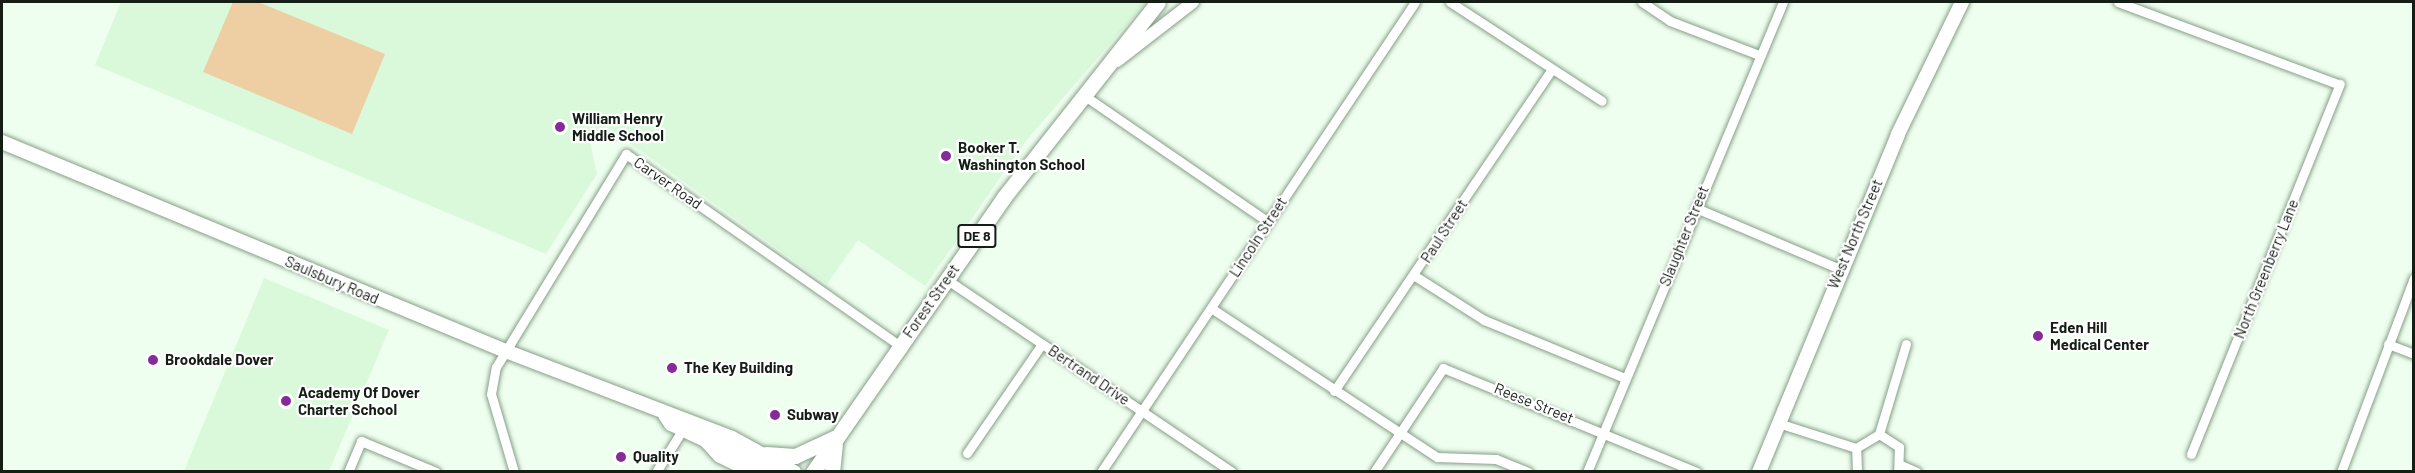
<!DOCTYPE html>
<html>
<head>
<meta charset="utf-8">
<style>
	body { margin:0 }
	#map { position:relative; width:2415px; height:473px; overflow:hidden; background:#eefeef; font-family:Barlow,sans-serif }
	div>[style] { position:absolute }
	.built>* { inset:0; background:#d9f9da }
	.green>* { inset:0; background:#edcfa3 }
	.roads { filter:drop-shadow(0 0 2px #869f87) drop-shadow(0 0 2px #869f87) }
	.minor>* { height:9px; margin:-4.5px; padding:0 4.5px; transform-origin:4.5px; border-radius:4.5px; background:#fff }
	.tertiary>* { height:12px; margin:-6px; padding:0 6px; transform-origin:6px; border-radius:6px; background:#fff }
	.secondary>* { height:14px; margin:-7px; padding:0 7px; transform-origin:7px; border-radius:7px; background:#fff }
	.trunk>* { height:15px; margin:-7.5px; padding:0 7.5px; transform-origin:7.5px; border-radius:7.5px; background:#fff }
	.dots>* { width:16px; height:16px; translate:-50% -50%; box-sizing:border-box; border:3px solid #fff; border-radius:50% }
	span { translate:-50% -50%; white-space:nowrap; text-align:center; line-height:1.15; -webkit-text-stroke:4.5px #fff; paint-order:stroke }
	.shield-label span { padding:2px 4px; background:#fff; border:2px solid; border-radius:4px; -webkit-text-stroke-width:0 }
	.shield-label { font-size:14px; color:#141e15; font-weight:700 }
	.poi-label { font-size:15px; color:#141e15; font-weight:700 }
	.left { translate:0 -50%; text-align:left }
	.street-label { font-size:15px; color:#141e15 }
	.frame { position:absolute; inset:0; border:3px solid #141e15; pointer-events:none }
</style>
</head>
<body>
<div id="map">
	<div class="built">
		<div style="clip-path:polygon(121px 2px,1146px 2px,1025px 142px,925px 286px,858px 240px,827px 284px,628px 142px,590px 142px,597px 174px,546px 254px,95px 65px)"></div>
		<div style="clip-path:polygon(264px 278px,389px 330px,329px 471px,184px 471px)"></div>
	</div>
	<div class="green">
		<div style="clip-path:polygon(233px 2px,258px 2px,385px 54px,352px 134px,203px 72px)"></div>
	</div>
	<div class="roads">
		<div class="minor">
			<div style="left:1450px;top:2px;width:181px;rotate:33.1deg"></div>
			<div style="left:1642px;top:2px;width:34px;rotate:34deg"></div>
			<div style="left:1670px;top:21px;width:95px;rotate:20.9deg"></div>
			<div style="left:2118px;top:2px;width:232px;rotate:20.5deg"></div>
			<div style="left:1082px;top:94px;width:226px;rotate:34.5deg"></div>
			<div style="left:1696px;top:208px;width:156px;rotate:23deg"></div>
			<div style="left:1415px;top:276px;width:82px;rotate:32.5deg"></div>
			<div style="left:1484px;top:320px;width:152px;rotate:22.4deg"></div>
			<div style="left:946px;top:279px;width:345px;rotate:34deg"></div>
			<div style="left:1211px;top:308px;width:271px;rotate:33.4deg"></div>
			<div style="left:1437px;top:457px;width:59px;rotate:1.9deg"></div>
			<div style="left:1496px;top:459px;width:35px;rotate:22deg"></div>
			<div style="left:2388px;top:344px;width:28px;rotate:21deg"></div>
			<div style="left:1334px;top:391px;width:387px;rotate:-55.9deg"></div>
			<div style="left:1778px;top:423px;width:82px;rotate:17.8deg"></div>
			<div style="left:1879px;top:434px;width:94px;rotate:-73.3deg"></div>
			<div style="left:967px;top:453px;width:132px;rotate:-55.5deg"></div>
			<div style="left:2191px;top:454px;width:399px;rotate:-68.1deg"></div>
			<div style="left:1901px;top:465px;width:17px;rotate:24deg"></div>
			<div style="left:348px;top:472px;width:34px;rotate:-67deg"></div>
			<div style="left:361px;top:441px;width:81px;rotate:22.5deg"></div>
			<div style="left:514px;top:472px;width:81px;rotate:-106.4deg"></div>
			<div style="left:491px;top:394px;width:27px;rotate:-80deg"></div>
			<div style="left:496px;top:367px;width:250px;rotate:-58.6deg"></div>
			<div style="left:626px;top:154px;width:335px;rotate:35deg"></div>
			<div style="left:656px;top:472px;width:51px;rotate:-57.9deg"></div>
			<div style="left:1101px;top:472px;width:565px;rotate:-56.25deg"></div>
			<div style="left:1374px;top:472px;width:125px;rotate:-56.4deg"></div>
			<div style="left:1443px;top:368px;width:274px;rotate:22.3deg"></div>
			<div style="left:1587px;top:472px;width:509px;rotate:-67.36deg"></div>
			<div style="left:1857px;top:472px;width:24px;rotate:-92deg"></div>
			<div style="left:1856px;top:448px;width:27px;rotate:-31deg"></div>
			<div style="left:1879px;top:434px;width:24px;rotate:33deg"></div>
			<div style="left:1899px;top:447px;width:25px;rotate:92deg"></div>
			<div style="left:2341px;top:472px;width:207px;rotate:-69.4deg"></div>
		</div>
		<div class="tertiary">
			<div style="left:1117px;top:61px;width:96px;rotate:-37.8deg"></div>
		</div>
		<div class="secondary">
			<div style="left:2px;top:142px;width:542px;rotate:22.55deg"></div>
			<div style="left:503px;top:350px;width:245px;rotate:21deg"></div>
			<div style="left:732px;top:438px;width:71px;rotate:28.7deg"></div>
			<div style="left:665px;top:415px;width:11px;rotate:56deg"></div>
			<div style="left:671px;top:424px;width:113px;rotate:25.2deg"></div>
			<div style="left:1759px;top:472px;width:365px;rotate:-67.6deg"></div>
			<div style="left:1898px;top:134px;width:147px;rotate:-64.1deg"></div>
		</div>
		<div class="trunk">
			<div style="left:704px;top:438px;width:23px;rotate:47deg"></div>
			<div style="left:720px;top:455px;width:39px;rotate:26deg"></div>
			<div style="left:766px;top:454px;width:29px;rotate:4deg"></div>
			<div style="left:795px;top:456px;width:47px;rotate:-24.9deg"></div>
			<div style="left:813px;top:472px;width:335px;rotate:-55.2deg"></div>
			<div style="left:1004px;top:197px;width:248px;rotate:-51.7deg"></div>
			<div style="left:832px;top:472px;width:27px;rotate:-84deg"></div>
		</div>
	</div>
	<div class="dots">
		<div style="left:560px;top:127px;background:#852c99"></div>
		<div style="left:946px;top:156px;background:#852c99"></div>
		<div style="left:2038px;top:336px;background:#852c99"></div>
		<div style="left:153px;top:360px;background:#852c99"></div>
		<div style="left:672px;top:368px;background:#852c99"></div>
		<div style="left:286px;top:401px;background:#852c99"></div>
		<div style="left:775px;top:415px;background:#852c99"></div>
		<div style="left:621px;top:457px;background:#852c99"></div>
	</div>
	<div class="shield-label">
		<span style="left:977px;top:236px">DE 8</span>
	</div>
	<div class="poi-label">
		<span class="left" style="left:572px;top:127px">William Henry<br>Middle School</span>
		<span class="left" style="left:958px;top:156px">Booker T.<br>Washington School</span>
		<span class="left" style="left:2050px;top:336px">Eden Hill<br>Medical Center</span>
		<span class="left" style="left:165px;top:360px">Brookdale Dover</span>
		<span class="left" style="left:684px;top:368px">The Key Building</span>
		<span class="left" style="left:298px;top:401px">Academy Of Dover<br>Charter School</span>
		<span class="left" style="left:787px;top:415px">Subway</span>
		<span class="left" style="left:633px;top:457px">Quality</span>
	</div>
	<div class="street-label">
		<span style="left:668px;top:183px;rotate:35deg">Carver Road</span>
		<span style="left:1444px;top:231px;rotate:-57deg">Paul Street</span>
		<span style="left:1855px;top:234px;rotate:-67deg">West North Street</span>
		<span style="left:1684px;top:236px;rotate:-68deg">Slaughter Street</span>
		<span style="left:1258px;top:237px;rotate:-57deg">Lincoln Street</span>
		<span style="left:2266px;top:269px;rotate:-68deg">North Greenberry Lane</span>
		<span style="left:332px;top:280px;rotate:23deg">Saulsbury Road</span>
		<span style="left:931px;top:301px;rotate:-55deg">Forest Street</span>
		<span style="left:1089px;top:375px;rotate:34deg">Bertrand Drive</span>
		<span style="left:1534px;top:403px;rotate:22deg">Reese Street</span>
	</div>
	<div class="frame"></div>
</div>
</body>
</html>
